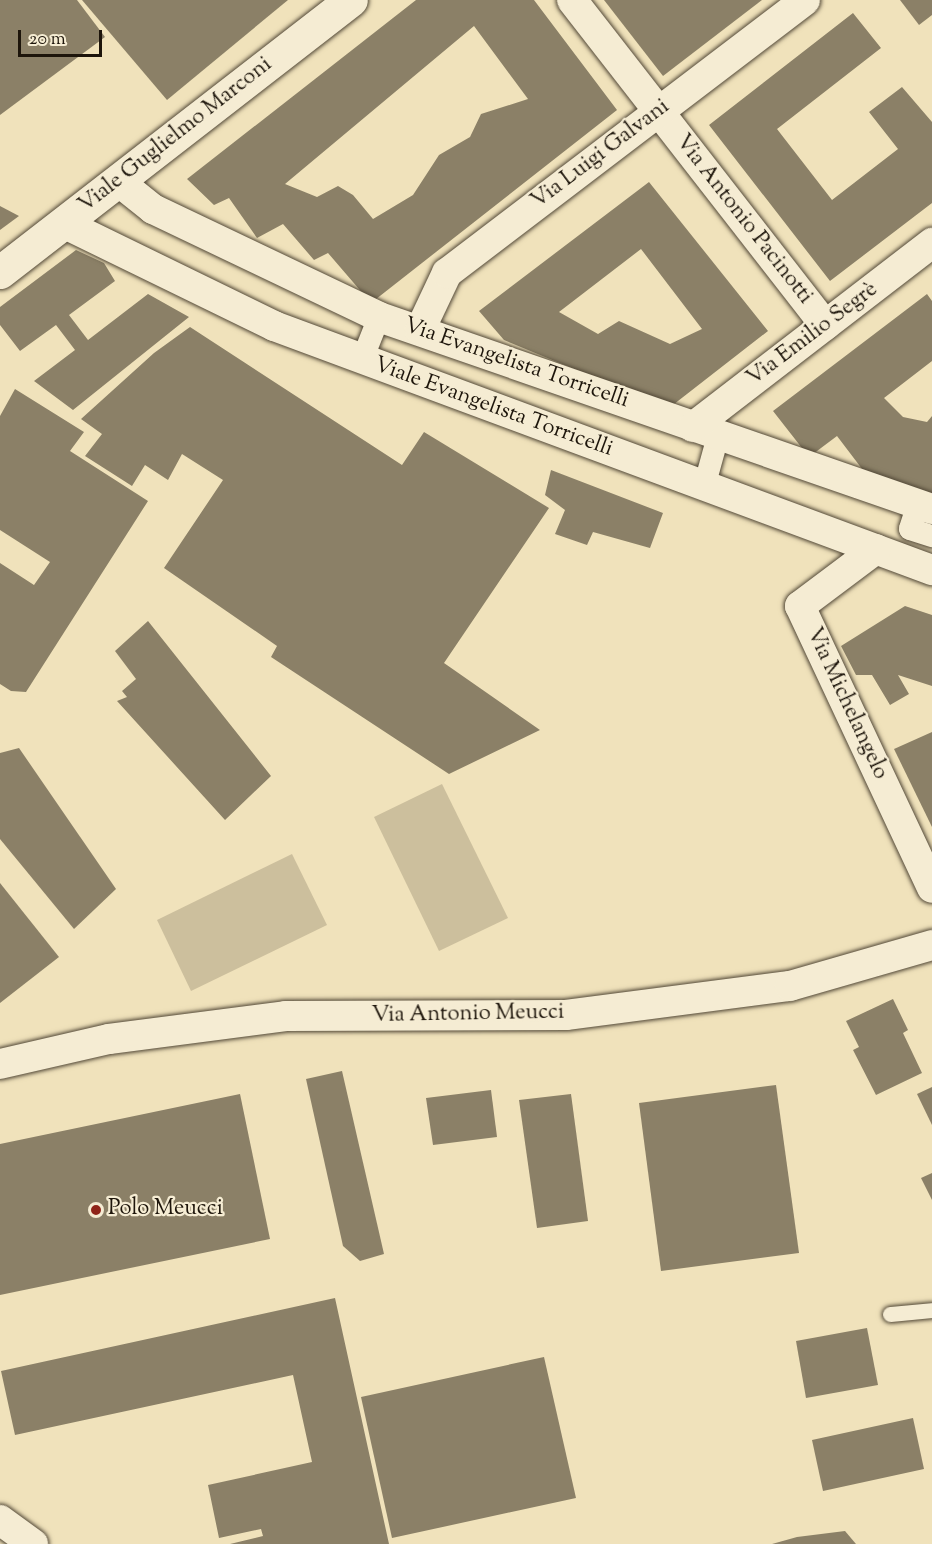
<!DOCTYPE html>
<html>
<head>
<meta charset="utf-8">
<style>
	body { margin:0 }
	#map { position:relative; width:932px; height:1544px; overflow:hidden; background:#f0e2bb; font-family:"Sorts Mill Goudy",serif }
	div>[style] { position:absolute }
	.green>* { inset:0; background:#ccbf9d }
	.building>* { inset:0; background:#8b8067 }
	.roads { filter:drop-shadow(0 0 2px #524837) drop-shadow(0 0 2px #524837) }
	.service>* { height:15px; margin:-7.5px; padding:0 7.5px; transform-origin:7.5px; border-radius:7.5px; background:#f5ecd3 }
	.pedestrian>* { height:22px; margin:-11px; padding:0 11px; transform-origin:11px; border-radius:11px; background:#f5ecd3 }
	.minor>* { height:30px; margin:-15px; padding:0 15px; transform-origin:15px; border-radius:15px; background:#f5ecd3 }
	.tertiary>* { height:33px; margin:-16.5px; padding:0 16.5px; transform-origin:16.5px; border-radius:16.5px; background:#f5ecd3 }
	.dots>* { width:16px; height:16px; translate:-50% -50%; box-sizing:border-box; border:3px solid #f5ecd3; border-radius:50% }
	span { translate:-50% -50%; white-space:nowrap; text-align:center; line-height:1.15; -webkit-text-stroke:4.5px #f5ecd3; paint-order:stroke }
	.street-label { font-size:22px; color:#1d150b }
	.poi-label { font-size:22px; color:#1d150b }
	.left { translate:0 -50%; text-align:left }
	.scale { position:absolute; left:18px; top:30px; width:84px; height:27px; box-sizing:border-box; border:3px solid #1d150b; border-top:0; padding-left:8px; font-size:18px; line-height:21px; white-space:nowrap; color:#1d150b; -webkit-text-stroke:4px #f5ecd3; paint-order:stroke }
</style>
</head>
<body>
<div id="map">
	<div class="green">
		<div style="clip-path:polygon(442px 784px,508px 918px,439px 951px,374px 817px)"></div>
		<div style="clip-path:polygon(292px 854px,327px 925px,191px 991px,157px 920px)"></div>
	</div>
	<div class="building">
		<div style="clip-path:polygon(0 0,77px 0,105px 37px,0 115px)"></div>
		<div style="clip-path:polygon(82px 0,288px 0,167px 100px)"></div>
		<div style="clip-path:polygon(evenodd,416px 0,534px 0,617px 110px,371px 303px,328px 253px,314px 260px,283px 224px,257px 238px,229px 198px,214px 205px,187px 179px,416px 0,474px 26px,528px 99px,481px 114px,470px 137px,439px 155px,413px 195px,373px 219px,353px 195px,338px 186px,317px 197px,285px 184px,474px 26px)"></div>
		<div style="clip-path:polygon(604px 0,762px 0,663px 76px)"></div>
		<div style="clip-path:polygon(900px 0,932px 0,932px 15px,919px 25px)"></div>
		<div style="clip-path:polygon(853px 13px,881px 48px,777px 129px,832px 200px,898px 149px,869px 112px,902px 87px,932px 122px,932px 203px,830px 281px,709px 125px)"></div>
		<div style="clip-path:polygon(evenodd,649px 182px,768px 331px,669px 408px,504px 340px,479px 311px,649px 182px,641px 249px,702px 329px,670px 344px,619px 321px,598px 334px,559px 312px,641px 249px)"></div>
		<div style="clip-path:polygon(0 206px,19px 216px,0 230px)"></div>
		<div style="clip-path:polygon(76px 250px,104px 263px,115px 281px,69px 315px,88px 340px,148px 294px,189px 317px,73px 410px,34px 381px,75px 350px,56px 325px,20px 351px,0 325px,0 307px)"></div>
		<div style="clip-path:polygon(927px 294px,932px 301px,932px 361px,884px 398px,903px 417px,927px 422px,932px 416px,932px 501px,872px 482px,837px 436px,809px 457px,773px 411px)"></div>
		<div style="clip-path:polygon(190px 327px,402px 465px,424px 432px,549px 508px,444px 663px,540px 730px,449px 774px,271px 657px,277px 646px,164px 568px,223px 480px,182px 454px,168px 480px,145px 465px,132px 486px,85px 456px,102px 434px,81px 419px,154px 353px)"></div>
		<div style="clip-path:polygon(15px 389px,84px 432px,70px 451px,148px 501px,26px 692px,11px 691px,0 684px,0 563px,34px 585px,50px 562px,0 530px,0 416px)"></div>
		<div style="clip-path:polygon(551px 470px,663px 513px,650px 548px,593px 532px,587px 545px,555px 534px,565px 510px,545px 495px)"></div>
		<div style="clip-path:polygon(905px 606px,932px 615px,932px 686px,898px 675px,909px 694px,890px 705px,872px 675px,856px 675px,841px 646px)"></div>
		<div style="clip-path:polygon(148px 621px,271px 776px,225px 820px,117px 701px,127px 697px,122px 691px,136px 679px,115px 651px)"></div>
		<div style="clip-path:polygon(932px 732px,932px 827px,894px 749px)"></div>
		<div style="clip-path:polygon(19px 748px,116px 889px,74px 929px,0 839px,0 753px)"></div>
		<div style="clip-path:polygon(0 883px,59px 957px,0 1003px)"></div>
		<div style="clip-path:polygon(893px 999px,908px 1030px,903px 1033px,922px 1073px,876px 1095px,853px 1050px,859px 1047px,846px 1021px)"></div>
		<div style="clip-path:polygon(342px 1071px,384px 1254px,360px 1261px,343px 1246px,306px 1079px)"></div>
		<div style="clip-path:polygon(776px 1085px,799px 1253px,661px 1271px,639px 1103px)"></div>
		<div style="clip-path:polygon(932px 1087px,932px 1125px,917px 1094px)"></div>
		<div style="clip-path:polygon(491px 1090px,497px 1137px,433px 1145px,426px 1098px)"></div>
		<div style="clip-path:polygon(240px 1094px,270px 1239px,0 1295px,0 1144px)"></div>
		<div style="clip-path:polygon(571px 1094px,588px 1221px,537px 1228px,519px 1100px)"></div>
		<div style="clip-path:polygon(932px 1173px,932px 1200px,921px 1178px)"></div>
		<div style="clip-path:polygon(335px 1298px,389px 1544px,230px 1544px,263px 1536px,261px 1529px,219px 1538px,208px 1485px,312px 1462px,293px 1375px,15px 1435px,1px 1371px)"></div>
		<div style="clip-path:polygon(867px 1328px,878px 1385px,806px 1398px,796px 1341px)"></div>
		<div style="clip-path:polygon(544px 1357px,576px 1498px,392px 1538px,361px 1397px)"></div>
		<div style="clip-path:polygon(913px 1418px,924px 1469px,823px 1491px,812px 1440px)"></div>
		<div style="clip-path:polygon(845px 1531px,856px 1544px,772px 1544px,797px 1537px)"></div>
	</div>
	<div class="roads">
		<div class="service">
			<div style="left:890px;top:1314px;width:42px;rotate:-5.4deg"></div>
		</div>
		<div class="pedestrian">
			<div style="left:362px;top:360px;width:46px;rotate:-68.4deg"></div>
			<div style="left:704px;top:487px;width:53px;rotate:-74.6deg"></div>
			<div style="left:918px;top:504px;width:26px;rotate:108deg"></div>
			<div style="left:910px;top:529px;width:23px;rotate:18deg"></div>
		</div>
		<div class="minor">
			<div style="left:572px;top:0;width:412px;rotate:52.1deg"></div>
			<div style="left:118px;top:181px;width:45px;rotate:38.7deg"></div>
			<div style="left:153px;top:209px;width:250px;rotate:25.5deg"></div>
			<div style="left:379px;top:317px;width:585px;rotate:19.15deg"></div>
			<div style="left:63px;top:223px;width:235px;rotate:26deg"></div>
			<div style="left:274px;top:326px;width:702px;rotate:20.35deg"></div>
			<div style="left:420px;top:330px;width:63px;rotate:-64.7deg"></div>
			<div style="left:447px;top:273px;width:450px;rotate:-37.3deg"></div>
			<div style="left:693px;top:427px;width:302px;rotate:-37.6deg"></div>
			<div style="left:876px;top:549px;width:95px;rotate:143.1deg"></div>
			<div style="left:800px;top:606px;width:311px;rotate:64.9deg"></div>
			<div style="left:0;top:1064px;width:112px;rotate:-12.9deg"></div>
			<div style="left:109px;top:1039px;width:178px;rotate:-7.4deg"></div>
			<div style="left:286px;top:1016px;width:280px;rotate:-0.2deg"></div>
			<div style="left:566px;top:1015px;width:226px;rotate:-7.4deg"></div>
			<div style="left:790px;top:986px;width:148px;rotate:-16.1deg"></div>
			<div style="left:0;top:1520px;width:41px;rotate:36deg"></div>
		</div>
		<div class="tertiary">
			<div style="left:0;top:272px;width:444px;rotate:-37.8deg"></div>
		</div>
	</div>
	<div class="dots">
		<div style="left:96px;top:1210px;background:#8f2418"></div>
	</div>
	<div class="street-label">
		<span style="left:176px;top:136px;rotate:-38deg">Viale Guglielmo Marconi</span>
		<span style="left:601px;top:155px;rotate:-37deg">Via Luigi Galvani</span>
		<span style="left:743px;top:220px;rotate:52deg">Via Antonio Pacinotti</span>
		<span style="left:813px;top:335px;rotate:-37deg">Via Emilio Segrè</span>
		<span style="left:516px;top:364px;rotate:19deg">Via Evangelista Torricelli</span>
		<span style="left:493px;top:408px;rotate:20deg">Viale Evangelista Torricelli</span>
		<span style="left:846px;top:704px;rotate:65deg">Via Michelangelo</span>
		<span style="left:468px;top:1015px;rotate:-1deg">Via Antonio Meucci</span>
	</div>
	<div class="poi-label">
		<span class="left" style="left:108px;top:1210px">Polo Meucci</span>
	</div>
	<div class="scale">20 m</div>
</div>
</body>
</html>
